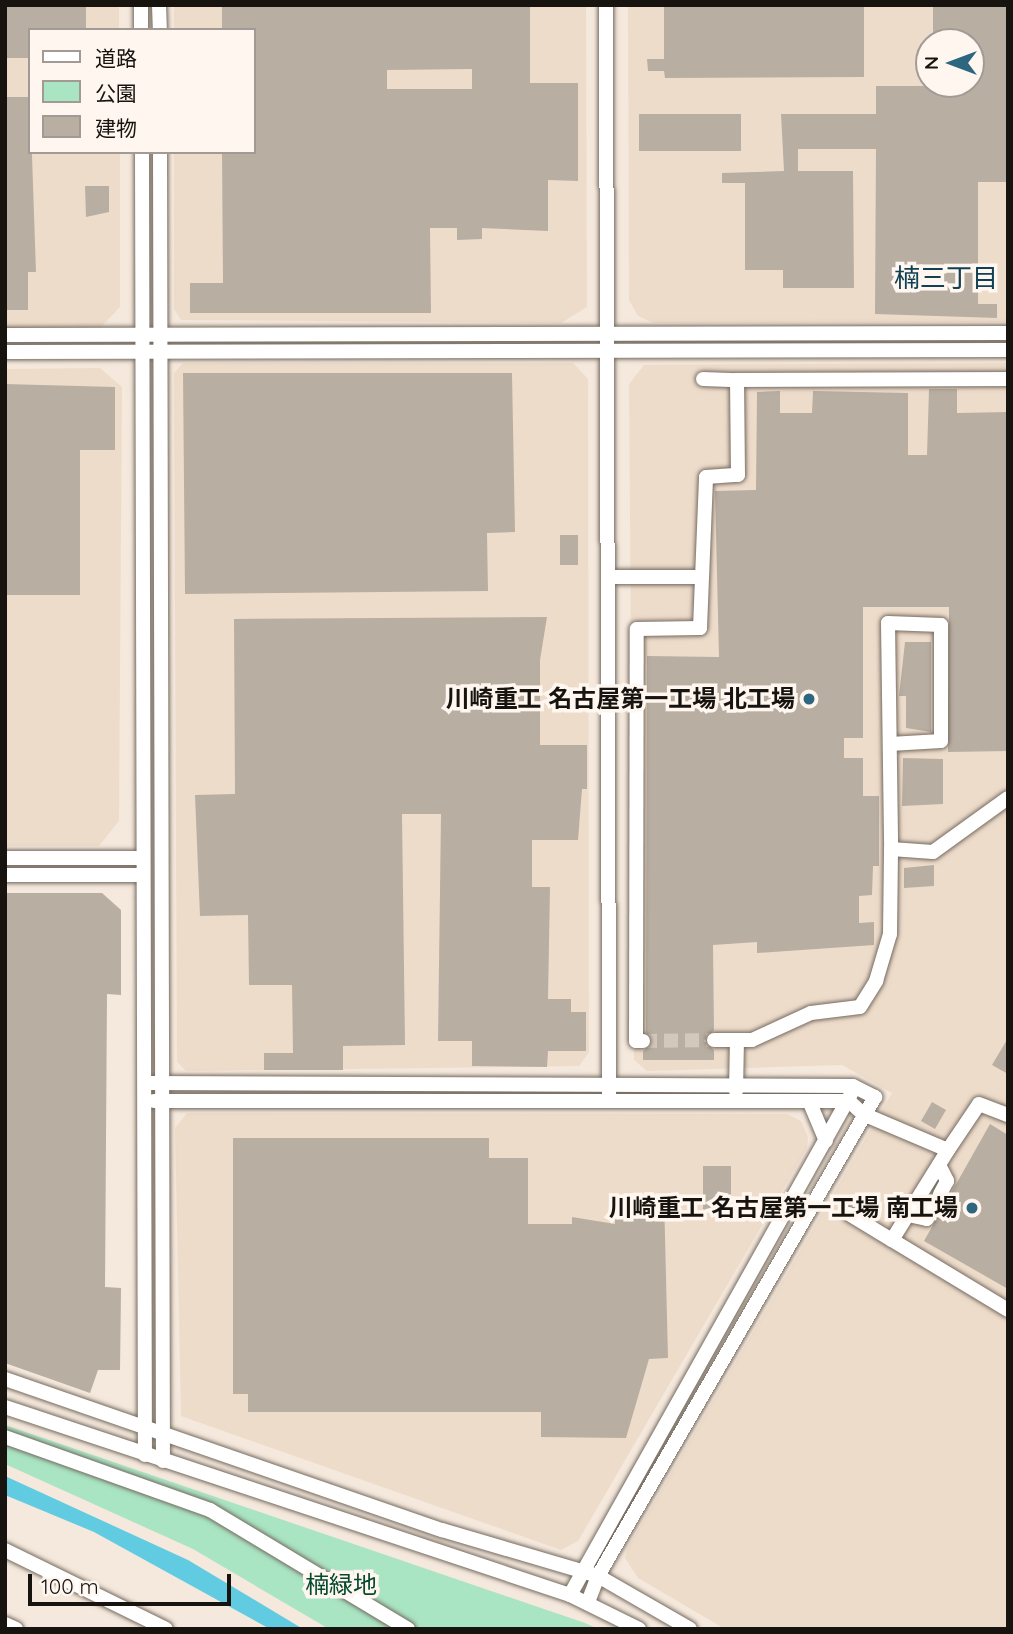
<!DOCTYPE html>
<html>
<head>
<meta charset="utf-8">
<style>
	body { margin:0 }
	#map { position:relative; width:1013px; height:1634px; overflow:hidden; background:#f5e8dc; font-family:Quicksand,"Noto Sans JP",sans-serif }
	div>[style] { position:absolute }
	.built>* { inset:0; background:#eedccb }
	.green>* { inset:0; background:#a9e4c3 }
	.water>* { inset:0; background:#61cbe1 }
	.building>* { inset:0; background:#b9aea2 }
	.minor-tunnel>* { height:14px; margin-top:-7px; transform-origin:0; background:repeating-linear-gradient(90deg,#d4c8bd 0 14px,transparent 0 21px) }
	.roads { filter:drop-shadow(0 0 2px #756b60) drop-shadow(0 0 2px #756b60) }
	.minor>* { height:14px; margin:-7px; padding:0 7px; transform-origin:7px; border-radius:7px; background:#fff }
	.dots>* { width:19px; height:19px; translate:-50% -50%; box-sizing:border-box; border:4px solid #fef6ef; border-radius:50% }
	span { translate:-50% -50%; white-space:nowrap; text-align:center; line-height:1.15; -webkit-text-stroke:7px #fef6ef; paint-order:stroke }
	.poi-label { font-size:24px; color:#17130f; font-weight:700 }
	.right { translate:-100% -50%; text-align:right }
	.park-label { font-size:24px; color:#04492e }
	.neighbourhood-label { font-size:26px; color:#104053 }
	.frame { position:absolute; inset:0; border:7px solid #17130f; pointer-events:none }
	.legend { position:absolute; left:28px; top:28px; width:228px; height:126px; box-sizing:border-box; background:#fef6ef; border:2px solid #a29b95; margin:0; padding:9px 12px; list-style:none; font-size:21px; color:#17130f }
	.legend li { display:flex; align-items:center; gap:14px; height:35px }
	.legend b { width:35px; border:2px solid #a29b95 }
	.north { position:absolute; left:915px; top:28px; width:70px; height:70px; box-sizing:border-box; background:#fef6ef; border:2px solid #a29b95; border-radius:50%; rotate:270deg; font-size:19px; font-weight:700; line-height:28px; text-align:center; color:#17130f }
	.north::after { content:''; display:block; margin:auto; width:24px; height:32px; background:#2c667f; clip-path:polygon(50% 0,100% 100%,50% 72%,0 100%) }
	.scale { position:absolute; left:28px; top:1574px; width:203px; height:32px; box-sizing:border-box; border:4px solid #17130f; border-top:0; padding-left:9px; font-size:21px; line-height:24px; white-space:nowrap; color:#17130f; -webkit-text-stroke:5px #fef6ef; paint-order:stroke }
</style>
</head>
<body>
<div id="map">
	<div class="built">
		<div style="clip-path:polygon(5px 5px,119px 5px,119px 30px,30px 30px,30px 152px,120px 152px,120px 307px,100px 328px,5px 328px)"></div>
		<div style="clip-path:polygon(174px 5px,586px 5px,587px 307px,561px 323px,181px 320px,174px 309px,174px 152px,254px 152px,254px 30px,174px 30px)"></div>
		<div style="clip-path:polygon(evenodd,628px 5px,1008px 5px,1008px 322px,654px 323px,638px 316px,629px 300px,628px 5px,929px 42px,971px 42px,971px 84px,929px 84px,929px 42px)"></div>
		<div style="clip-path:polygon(183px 363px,573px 363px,588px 379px,589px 1052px,579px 1066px,186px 1071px,177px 1062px,174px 373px)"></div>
		<div style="clip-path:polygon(1008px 363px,1008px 1629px,725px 1629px,638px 1578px,625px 1558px,627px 1549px,892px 1093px,842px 1065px,647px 1071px,634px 1060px,629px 384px,644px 365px)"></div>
		<div style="clip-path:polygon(100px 368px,122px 387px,119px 821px,99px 846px,5px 846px,5px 369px)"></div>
		<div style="clip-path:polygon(187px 1113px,787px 1114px,801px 1121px,808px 1137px,807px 1148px,578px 1541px,561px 1550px,181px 1416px,175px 1128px)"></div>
	</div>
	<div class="green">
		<div style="clip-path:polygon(5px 1425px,585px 1623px,598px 1629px,329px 1629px,193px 1549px,5px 1464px)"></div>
	</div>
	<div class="water">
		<div style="clip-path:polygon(5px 1476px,188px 1560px,303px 1629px,270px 1629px,94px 1532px,5px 1495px)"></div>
	</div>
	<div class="building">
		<div style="clip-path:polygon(5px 5px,86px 5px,86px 30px,30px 30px,30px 58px,5px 58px)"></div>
		<div style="clip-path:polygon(evenodd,222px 5px,530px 5px,530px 83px,578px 83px,578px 181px,548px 180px,548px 231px,482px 228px,482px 239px,457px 240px,457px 228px,430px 228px,431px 313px,190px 313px,190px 283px,223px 283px,222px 152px,254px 152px,254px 30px,222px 30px,222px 5px,472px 69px,472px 89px,387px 89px,387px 70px,472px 69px)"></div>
		<div style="clip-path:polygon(664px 5px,864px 5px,864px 77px,665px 78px,664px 71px,648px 71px,647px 59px,664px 59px)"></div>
		<div style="clip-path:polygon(933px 5px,1008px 5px,1008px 182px,978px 182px,978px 304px,997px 304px,997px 318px,875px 314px,876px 149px,798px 149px,798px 171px,853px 171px,854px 288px,783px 288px,783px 270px,745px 270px,745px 183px,722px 183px,722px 173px,784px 171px,781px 114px,876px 114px,876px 86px,971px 86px,971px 42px,933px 42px)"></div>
		<div style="clip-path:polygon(5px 97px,30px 97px,36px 272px,28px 272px,28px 310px,5px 310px)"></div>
		<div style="clip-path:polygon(639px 114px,741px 114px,741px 151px,639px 151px)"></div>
		<div style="clip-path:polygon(85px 186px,109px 186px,109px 212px,86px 217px)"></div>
		<div style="clip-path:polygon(183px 373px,512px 373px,515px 532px,487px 533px,488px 591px,185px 594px)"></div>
		<div style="clip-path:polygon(5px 384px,115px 387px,115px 450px,80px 450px,80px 595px,5px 595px)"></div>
		<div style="clip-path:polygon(929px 389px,957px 389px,957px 413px,1008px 412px,1008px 751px,948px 752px,949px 607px,863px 607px,863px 738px,844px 738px,844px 758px,863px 758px,863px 796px,879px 796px,879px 866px,873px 866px,872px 895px,859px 896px,859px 923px,874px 922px,874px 945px,757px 953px,757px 942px,713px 945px,714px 1030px,704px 1041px,714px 1050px,714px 1060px,643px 1060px,643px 1051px,653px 1042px,646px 1032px,647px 656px,719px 657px,715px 491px,756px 490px,757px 392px,780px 391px,780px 413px,812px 413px,813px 391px,908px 393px,908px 455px,927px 455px)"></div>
		<div style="clip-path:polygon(560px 535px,578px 535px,578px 565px,560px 565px)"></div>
		<div style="clip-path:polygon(547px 617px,540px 660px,540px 745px,587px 745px,587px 789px,582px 789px,578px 840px,532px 840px,532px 887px,550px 887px,548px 999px,571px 999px,571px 1012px,586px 1012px,586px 1051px,548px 1051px,547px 1067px,472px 1066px,472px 1041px,438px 1041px,441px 814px,402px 814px,405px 1045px,343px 1046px,343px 1070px,264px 1070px,264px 1053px,293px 1053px,292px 985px,249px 985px,248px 915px,200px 916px,195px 795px,235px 794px,234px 619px)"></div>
		<div style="clip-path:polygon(905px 642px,931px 642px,931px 732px,906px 728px,906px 696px,899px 696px)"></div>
		<div style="clip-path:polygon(903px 758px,943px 759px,943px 804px,902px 806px)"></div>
		<div style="clip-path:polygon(934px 865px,934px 886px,904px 888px,904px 868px)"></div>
		<div style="clip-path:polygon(5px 893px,102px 893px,121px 910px,121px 995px,107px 994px,105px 1287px,121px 1288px,120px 1370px,98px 1370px,90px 1393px,5px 1363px)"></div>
		<div style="clip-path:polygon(1008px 1038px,1008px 1074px,992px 1065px)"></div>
		<div style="clip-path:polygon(932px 1102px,946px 1110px,935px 1129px,921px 1121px)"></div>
		<div style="clip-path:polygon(990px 1124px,1008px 1135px,1008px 1289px,924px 1241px)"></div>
		<div style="clip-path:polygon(233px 1138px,489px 1138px,489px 1158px,528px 1158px,528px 1224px,572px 1224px,572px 1217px,615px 1224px,615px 1196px,664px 1196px,668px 1358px,649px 1359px,626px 1438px,541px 1437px,541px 1412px,248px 1412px,248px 1394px,233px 1394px)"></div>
		<div style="clip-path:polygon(703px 1166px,731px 1166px,731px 1209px,721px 1209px,721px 1215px,703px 1209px)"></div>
	</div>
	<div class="minor-tunnel">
		<div style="left:643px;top:1041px;width:71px;rotate:-0.8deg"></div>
	</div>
	<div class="roads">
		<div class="minor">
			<div style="left:141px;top:5px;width:25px;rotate:90deg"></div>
			<div style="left:159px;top:5px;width:25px;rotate:88deg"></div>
			<div style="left:606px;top:5px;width:1096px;rotate:89.84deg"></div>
			<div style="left:142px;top:152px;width:1303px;rotate:89.87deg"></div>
			<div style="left:160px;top:152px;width:1309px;rotate:89.87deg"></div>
			<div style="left:5px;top:335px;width:1003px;rotate:-0.11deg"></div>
			<div style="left:5px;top:352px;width:1003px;rotate:-0.11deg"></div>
			<div style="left:703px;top:379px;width:34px;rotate:2deg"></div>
			<div style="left:608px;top:577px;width:94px"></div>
			<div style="left:890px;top:744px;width:51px;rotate:-3.4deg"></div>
			<div style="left:941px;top:741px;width:116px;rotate:-90deg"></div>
			<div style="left:941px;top:625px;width:53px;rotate:-177.8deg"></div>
			<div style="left:888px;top:623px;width:226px;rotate:89.2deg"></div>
			<div style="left:5px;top:858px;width:138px"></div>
			<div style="left:5px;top:875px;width:138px"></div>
			<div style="left:714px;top:1040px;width:38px"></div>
			<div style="left:752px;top:1040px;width:65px;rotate:-24.6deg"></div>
			<div style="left:811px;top:1013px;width:49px;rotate:-7deg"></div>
			<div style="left:860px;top:1007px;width:31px;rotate:-58deg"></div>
			<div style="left:876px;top:981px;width:49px;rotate:-73.4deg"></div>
			<div style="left:890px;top:934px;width:85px;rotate:-89.3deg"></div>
			<div style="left:891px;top:849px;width:42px;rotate:4.1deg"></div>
			<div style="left:933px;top:852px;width:92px;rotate:-35.8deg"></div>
			<div style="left:643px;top:1041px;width:7px;rotate:180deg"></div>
			<div style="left:636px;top:1041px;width:412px;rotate:-89.9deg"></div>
			<div style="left:637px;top:629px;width:63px;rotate:-0.9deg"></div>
			<div style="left:700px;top:628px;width:151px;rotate:-87.7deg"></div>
			<div style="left:706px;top:477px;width:32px;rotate:-4deg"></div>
			<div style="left:738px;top:475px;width:95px;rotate:-90.6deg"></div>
			<div style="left:737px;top:380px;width:271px;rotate:-0.2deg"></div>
			<div style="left:146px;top:1083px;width:707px;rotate:0.24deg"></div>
			<div style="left:853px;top:1086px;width:25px;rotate:27deg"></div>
			<div style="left:875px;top:1097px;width:553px;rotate:120.04deg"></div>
			<div style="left:598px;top:1576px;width:28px;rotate:111deg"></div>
			<div style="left:736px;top:1091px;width:51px;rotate:-88.9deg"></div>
			<div style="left:154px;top:1101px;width:695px"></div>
			<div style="left:849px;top:1101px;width:19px;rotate:43deg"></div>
			<div style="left:863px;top:1114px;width:92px;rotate:23deg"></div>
			<div style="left:948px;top:1150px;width:106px;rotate:121.9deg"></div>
			<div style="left:892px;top:1240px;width:135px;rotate:31.1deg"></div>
			<div style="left:810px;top:1103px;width:41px;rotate:67.2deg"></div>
			<div style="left:948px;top:1150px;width:55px;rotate:-56deg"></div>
			<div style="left:979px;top:1104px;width:31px;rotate:21deg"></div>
			<div style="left:939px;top:1165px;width:18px;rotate:63deg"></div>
			<div style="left:947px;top:1181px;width:15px;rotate:118deg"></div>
			<div style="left:849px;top:1214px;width:50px;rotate:31.2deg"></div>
			<div style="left:908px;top:1215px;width:19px;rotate:12deg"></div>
			<div style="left:927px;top:1219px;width:15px;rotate:-62deg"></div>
			<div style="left:5px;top:1379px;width:462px;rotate:19.1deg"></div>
			<div style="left:442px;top:1530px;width:163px;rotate:16.4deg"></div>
			<div style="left:598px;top:1576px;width:106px;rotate:29.9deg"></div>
			<div style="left:5px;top:1407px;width:595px;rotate:18.4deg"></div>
			<div style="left:570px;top:1595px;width:77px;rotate:26.2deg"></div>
			<div style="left:5px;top:1437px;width:218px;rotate:19.6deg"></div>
			<div style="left:210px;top:1510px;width:231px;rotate:31deg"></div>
			<div style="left:5px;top:1550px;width:179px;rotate:26.1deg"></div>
			<div style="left:570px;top:1595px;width:574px;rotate:-60.71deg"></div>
			<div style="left:5px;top:1624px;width:12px;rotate:24deg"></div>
		</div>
	</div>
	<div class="dots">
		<div style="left:809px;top:699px;background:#2c667f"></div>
		<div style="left:972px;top:1208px;background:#2c667f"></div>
	</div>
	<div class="poi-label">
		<span class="right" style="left:795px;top:699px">川崎重工 名古屋第一工場 北工場</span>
		<span class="right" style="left:958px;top:1208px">川崎重工 名古屋第一工場 南工場</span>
	</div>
	<div class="park-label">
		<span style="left:341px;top:1585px">楠緑地</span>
	</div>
	<div class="neighbourhood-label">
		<span style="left:946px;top:278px">楠三丁目</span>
	</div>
	<div class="frame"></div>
	<ul class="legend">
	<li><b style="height:9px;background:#fff"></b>道路</li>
	<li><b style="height:19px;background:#a9e4c3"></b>公園</li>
	<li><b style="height:19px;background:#b9aea2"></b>建物</li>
	</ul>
	<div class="north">N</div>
	<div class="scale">100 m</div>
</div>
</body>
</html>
